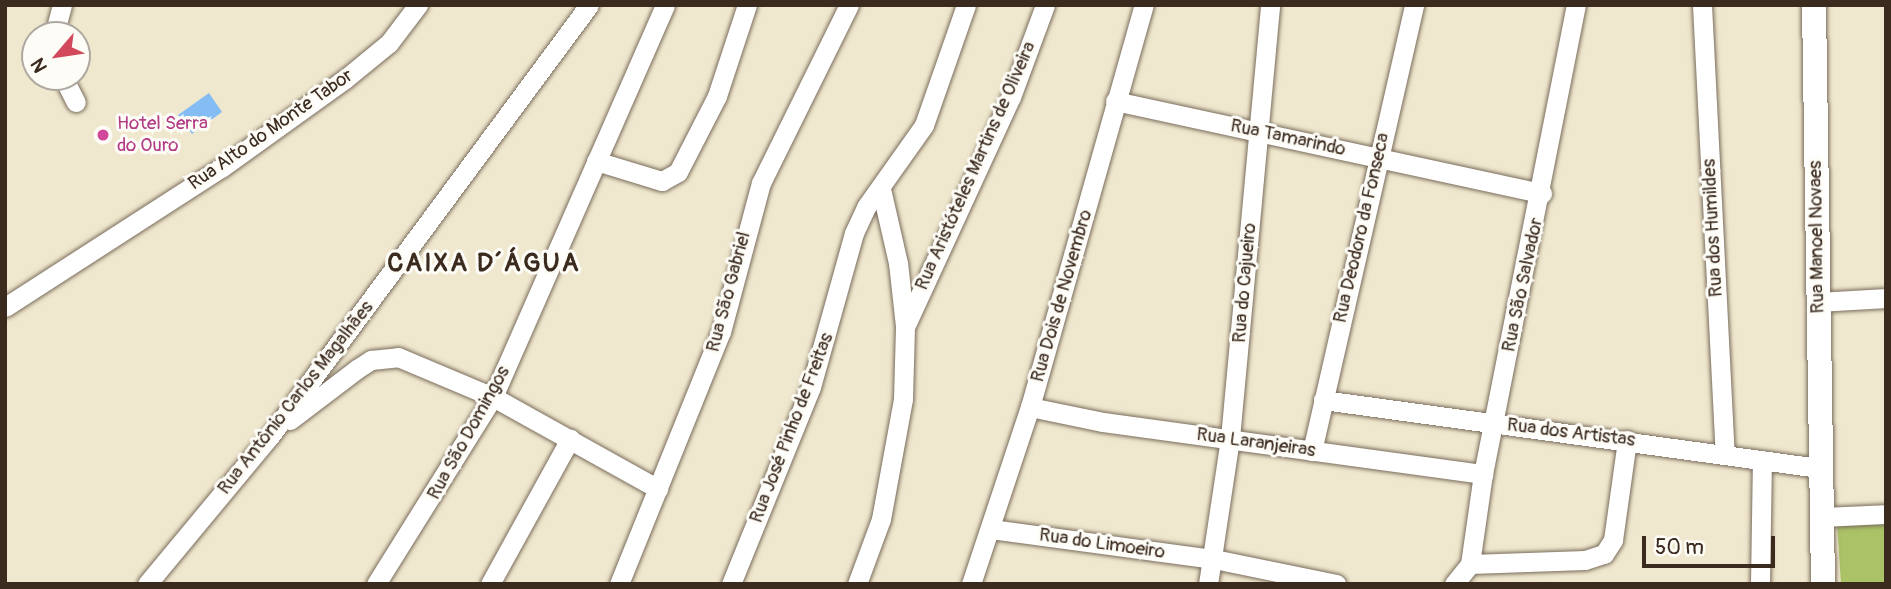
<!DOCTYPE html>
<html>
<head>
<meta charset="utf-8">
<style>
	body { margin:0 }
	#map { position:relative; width:1891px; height:589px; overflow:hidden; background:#f0e8ce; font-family:Pangolin,sans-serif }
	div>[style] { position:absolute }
	.green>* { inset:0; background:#abc267 }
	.water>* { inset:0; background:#84bcf4 }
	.roads { filter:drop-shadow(0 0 2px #7a6c5c) drop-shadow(0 0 2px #7a6c5c) }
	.minor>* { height:19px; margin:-9.5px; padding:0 9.5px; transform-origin:9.5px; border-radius:9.5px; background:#fff }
	.tertiary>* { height:24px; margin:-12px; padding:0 12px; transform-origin:12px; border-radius:12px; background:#fff }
	.dots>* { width:19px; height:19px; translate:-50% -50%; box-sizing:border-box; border:4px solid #fdfcf7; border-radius:50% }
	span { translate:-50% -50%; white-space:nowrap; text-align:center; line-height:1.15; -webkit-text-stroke:6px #fdfcf7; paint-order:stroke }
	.hotel-label { font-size:19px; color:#b23c85 }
	.left { translate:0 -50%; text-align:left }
	.street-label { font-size:19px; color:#3b2a1e }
	.district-label { font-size:26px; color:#3b2a1e; font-weight:700; letter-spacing:2px }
	.frame { position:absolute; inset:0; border:7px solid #3b2a1e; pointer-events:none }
	.north { position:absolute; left:21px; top:21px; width:70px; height:70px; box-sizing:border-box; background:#fdfcf7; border:2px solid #afa8a0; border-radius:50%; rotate:241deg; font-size:19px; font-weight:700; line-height:28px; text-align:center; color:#3b2a1e }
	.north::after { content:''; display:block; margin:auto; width:24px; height:32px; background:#d1495b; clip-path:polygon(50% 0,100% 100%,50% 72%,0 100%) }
	.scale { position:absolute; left:1642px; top:536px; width:133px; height:32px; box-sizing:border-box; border:4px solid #3b2a1e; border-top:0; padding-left:9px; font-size:21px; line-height:24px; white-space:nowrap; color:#3b2a1e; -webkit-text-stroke:5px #fdfcf7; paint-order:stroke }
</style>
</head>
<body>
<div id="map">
	<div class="green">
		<div style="clip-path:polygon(1886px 519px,1886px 584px,1841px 584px,1837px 522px)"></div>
	</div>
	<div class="water">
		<div style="clip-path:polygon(209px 93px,222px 112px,192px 134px,178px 115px)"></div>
	</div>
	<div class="roads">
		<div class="minor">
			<div style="left:1702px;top:5px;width:448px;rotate:87.1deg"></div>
			<div style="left:54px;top:35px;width:31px;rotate:-75deg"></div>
			<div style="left:63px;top:77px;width:28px;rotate:63deg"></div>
			<div style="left:1115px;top:101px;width:437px;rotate:12.2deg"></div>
			<div style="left:596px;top:161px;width:69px;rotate:16.9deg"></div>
			<div style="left:662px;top:181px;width:18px;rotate:-29deg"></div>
			<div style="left:678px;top:172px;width:85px;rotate:-62.8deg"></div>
			<div style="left:717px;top:96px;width:96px;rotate:-71.8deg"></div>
			<div style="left:1818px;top:302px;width:68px;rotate:-3.4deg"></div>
			<div style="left:5px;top:307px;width:257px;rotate:-32.8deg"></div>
			<div style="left:221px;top:168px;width:153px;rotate:-35.7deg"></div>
			<div style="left:345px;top:79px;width:57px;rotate:-39.3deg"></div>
			<div style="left:389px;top:43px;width:48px;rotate:-52.7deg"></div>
			<div style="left:906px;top:325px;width:251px;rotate:-65.3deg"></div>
			<div style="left:1011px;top:97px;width:98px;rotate:-69.7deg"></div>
			<div style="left:1323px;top:400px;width:501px;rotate:7.81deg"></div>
			<div style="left:1030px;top:407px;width:75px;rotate:11.6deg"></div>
			<div style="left:1103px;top:422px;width:384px;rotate:7.8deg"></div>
			<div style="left:290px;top:420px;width:84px;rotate:-37.3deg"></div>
			<div style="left:357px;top:369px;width:17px;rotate:-33deg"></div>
			<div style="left:371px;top:360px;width:27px;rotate:-6deg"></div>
			<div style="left:398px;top:357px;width:103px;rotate:22.8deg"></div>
			<div style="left:493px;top:397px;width:189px;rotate:29.1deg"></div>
			<div style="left:1312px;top:451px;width:458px;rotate:-77.1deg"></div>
			<div style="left:1821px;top:517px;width:65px;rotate:-2.6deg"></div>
			<div style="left:991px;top:529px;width:225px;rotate:7.7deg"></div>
			<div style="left:1214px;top:559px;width:125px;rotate:11.6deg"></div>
			<div style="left:1470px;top:564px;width:115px;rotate:-2deg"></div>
			<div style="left:1585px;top:560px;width:20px;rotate:-18deg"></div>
			<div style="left:1604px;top:554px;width:17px;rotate:-57deg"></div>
			<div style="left:1613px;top:540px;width:101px;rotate:-82deg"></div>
			<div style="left:147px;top:584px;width:192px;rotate:-50.3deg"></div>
			<div style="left:270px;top:436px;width:536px;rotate:-53.49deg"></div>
			<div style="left:376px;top:584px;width:221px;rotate:-58deg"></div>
			<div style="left:493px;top:397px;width:428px;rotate:-66.3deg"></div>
			<div style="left:490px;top:584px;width:166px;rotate:-61.1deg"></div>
			<div style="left:619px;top:584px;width:272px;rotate:-68deg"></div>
			<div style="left:721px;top:332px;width:154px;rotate:-75deg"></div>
			<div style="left:761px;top:183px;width:199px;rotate:-63.7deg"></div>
			<div style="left:731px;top:584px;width:213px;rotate:-67.9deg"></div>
			<div style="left:811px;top:387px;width:160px;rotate:-74.4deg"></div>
			<div style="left:854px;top:233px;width:29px;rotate:-65deg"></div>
			<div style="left:866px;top:207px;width:100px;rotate:-54.7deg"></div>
			<div style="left:924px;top:125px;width:127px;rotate:-70.7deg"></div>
			<div style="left:857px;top:584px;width:69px;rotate:-69.7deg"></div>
			<div style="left:881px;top:519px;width:122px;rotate:-79.6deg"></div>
			<div style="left:903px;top:399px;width:73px;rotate:-88.4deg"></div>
			<div style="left:905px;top:326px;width:63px;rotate:-96.3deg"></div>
			<div style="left:898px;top:263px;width:76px;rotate:-102.9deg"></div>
			<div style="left:971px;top:584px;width:187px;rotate:-71.6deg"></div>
			<div style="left:1030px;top:407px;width:418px;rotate:-74.2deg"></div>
			<div style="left:1208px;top:584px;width:148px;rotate:-81.4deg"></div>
			<div style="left:1230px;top:438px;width:435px;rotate:-84.7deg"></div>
			<div style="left:1454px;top:584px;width:26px;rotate:-51deg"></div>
			<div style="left:1470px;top:564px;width:91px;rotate:-81.8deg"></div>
			<div style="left:1483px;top:474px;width:478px;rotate:-78.8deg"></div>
			<div style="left:1760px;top:584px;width:124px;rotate:-89.1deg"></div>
		</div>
		<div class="tertiary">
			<div style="left:1814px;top:5px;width:579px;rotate:89.11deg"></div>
		</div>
	</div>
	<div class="dots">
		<div style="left:103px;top:135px;background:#d1479c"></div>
	</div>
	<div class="hotel-label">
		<span class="left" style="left:117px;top:135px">Hotel Serra<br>do Ouro</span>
	</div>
	<div class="street-label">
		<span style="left:271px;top:130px;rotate:-35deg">Rua Alto do Monte Tabor</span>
		<span style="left:1288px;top:138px;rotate:12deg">Rua Tamarindo</span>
		<span style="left:976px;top:166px;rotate:-66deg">Rua Aristóteles Martins de Oliveira</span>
		<span style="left:1362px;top:228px;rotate:-77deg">Rua Deodoro da Fonseca</span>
		<span style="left:1713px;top:228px;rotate:-93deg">Rua dos Humildes</span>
		<span style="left:1817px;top:237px;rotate:-91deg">Rua Manoel Novaes</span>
		<span style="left:1245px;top:283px;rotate:-85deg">Rua do Cajueiro</span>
		<span style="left:1523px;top:285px;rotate:-78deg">Rua São Salvador</span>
		<span style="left:729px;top:292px;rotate:-75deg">Rua São Gabriel</span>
		<span style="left:1062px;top:296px;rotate:-74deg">Rua Dois de Novembro</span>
		<span style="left:296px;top:398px;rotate:-52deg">Rua Antônio Carlos Magalhães</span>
		<span style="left:792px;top:428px;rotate:-69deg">Rua José Pinho de Freitas</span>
		<span style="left:469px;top:433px;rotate:-61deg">Rua São Domingos</span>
		<span style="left:1571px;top:433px;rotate:7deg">Rua dos Artistas</span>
		<span style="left:1256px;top:443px;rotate:8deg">Rua Laranjeiras</span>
		<span style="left:1102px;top:544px;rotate:8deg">Rua do Limoeiro</span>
	</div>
	<div class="district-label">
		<span style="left:484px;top:264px">CAIXA D´ÁGUA</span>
	</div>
	<div class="frame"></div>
	<div class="north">N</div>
	<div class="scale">50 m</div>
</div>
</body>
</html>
